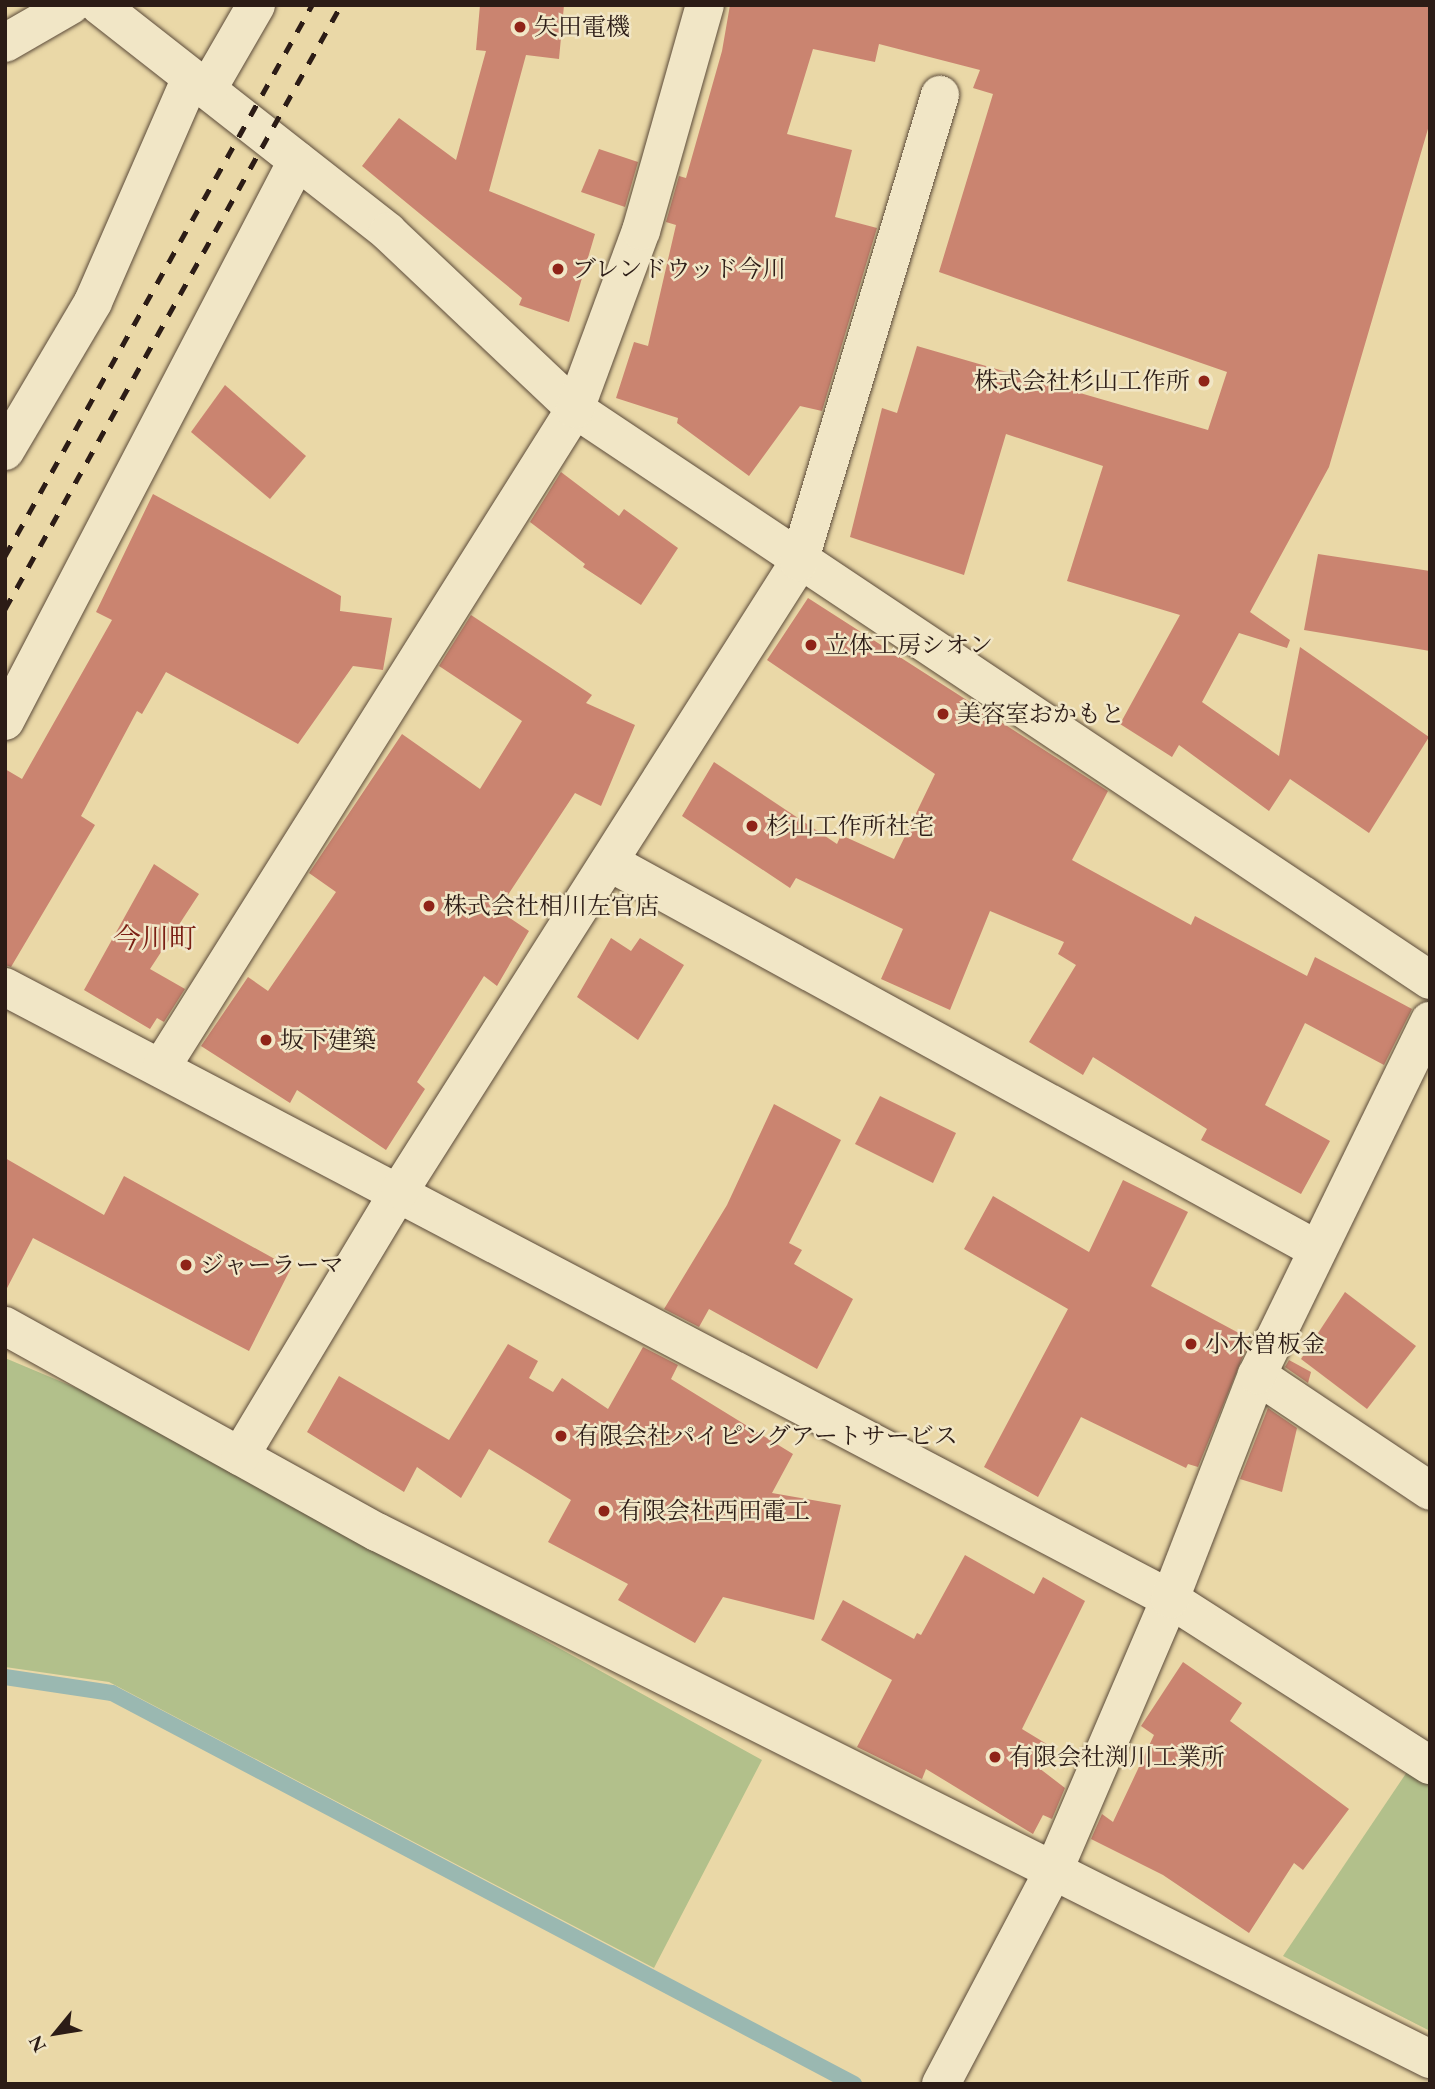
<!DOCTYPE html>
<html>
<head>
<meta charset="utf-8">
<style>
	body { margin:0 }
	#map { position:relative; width:1435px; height:2089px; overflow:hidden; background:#ead8a7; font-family:"EB Garamond","Noto Serif JP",serif }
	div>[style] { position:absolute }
	.green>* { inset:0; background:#b2c08b }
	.stream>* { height:16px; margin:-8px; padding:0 8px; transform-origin:8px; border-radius:8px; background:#9ab8b1 }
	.building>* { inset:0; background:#ca8470 }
	.roads { filter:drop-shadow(0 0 2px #5c4b3a) drop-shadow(0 0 2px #5c4b3a) }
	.minor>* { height:38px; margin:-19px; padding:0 19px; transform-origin:19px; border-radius:19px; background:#f1e6c6 }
	.rail>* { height:5px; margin-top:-2.5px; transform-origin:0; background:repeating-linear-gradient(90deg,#2c1c16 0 12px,transparent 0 24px) }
	.dots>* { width:19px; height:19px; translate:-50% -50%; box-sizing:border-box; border:4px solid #f1e6c6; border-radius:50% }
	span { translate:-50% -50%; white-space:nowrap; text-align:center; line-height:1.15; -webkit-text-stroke:5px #f1e6c6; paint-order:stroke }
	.poi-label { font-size:24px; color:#2c1c16 }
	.left { translate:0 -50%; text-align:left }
	.right { translate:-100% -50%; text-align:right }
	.quarter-label { font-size:28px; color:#7a1f14 }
	.frame { position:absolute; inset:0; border:7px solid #2c1c16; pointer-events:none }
	.north { position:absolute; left:21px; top:1998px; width:70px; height:70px; -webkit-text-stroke:5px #f1e6c6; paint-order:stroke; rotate:240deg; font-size:19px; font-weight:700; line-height:28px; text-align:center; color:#2c1c16 }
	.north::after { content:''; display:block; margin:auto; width:24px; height:32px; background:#2c1c16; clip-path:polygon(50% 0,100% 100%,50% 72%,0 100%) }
</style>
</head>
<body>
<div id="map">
	<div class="green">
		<div style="clip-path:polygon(5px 1358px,93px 1395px,230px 1467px,762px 1760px,654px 1968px,109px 1682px,5px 1667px)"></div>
		<div style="clip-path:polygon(1413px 1763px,1430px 1774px,1430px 2031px,1283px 1956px)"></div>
	</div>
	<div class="stream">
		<div style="left:5px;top:1677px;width:108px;rotate:8.5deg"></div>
		<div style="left:112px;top:1693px;width:839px;rotate:27.79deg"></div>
	</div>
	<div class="building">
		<div style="clip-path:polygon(480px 5px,564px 5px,559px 59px,526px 55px,489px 191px,595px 234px,569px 322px,519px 305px,522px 298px,362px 166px,399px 118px,456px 160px,486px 51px,476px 50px)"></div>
		<div style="clip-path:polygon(730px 5px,1430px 5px,1430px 122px,1329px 467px,1250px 612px,1290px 640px,1287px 648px,1239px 633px,1202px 702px,1279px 756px,1300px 647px,1429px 737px,1369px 833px,1290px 779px,1269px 811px,1179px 745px,1172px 757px,1120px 724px,1180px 615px,1067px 581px,1103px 466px,1006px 434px,964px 575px,850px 537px,882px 408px,897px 413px,917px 346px,1208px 430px,1227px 372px,939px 272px,993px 94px,973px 88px,980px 70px,879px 44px,875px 62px,813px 49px,787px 134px,852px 150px,835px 217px,877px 228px,822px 411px,800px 406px,749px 476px,677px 423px,678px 418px,616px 398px,634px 342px,648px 346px,676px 225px,666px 222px,679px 176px,686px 178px,722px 51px)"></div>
		<div style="clip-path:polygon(599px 149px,638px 162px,625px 207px,581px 192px)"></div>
		<div style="clip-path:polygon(225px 385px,306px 456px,270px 499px,191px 432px)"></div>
		<div style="clip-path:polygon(561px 472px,619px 516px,624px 509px,678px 548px,641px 605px,583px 567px,585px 564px,530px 522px)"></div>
		<div style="clip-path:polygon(153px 494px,341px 596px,340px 611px,392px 618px,383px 670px,353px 666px,298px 744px,166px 672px,142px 714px,137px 711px,81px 816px,95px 825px,11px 967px,5px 965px,5px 769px,22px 779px,112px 620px,96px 612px)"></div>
		<div style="clip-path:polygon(1318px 554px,1430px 571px,1430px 651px,1304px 630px)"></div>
		<div style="clip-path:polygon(808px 598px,1108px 791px,1072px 860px,1191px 925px,1195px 916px,1307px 976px,1315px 957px,1412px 1009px,1384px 1065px,1305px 1023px,1265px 1105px,1330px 1141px,1301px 1194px,1201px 1140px,1207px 1129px,1093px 1057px,1083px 1075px,1029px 1042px,1076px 965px,1058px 954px,1064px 942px,990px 911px,950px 1010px,881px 979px,903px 929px,796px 878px,790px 888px,682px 816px,714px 762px,837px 844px,841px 835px,894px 859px,935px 774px,767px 660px)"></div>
		<div style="clip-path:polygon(471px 615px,592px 695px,586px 703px,635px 725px,601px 806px,575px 793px,498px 910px,529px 931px,497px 986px,484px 976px,417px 1082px,425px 1089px,386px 1150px,297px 1090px,290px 1103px,201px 1046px,248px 977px,268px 991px,336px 892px,309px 873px,402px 734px,480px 789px,522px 721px,439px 666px)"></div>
		<div style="clip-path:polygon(154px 864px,199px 894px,150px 969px,185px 989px,164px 1022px,157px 1018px,150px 1029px,84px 990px)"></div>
		<div style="clip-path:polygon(611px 938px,631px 951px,640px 938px,684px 965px,638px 1040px,577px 997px)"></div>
		<div style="clip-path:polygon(880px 1096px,956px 1133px,933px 1183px,855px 1144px)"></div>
		<div style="clip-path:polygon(774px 1104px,841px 1140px,789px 1243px,802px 1250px,794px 1264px,853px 1299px,817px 1369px,709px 1309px,699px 1327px,664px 1309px,727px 1205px)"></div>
		<div style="clip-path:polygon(5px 1158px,104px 1215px,124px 1176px,291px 1268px,249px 1351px,33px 1238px,5px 1292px)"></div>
		<div style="clip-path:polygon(1123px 1180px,1188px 1212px,1151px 1286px,1250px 1339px,1198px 1467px,1188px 1464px,1186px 1468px,1081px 1417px,1038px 1497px,984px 1467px,1068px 1309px,964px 1249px,993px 1196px,1089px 1252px)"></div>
		<div style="clip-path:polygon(1345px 1292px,1416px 1346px,1367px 1409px,1301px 1359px)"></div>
		<div style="clip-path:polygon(508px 1344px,538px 1361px,529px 1378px,553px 1392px,562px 1378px,608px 1409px,643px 1347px,678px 1365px,671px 1379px,793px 1454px,772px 1493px,841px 1505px,814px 1620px,723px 1597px,695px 1643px,618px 1600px,628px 1584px,548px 1542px,571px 1500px,489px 1449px,461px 1498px,417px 1467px,404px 1492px,307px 1432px,339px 1376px,449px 1440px)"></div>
		<div style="clip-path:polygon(1289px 1360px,1311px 1372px,1308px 1383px,1285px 1367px)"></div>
		<div style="clip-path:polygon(1268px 1408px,1297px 1428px,1282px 1492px,1240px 1479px)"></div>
		<div style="clip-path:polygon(965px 1555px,1034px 1594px,1043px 1577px,1085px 1601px,1022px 1729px,1050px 1746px,1039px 1768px,1065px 1788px,1052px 1819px,1043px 1815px,1033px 1834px,926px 1769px,922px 1779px,857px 1747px,892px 1680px,821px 1640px,843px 1600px,914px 1639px,917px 1633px,921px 1635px)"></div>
		<div style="clip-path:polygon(1183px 1662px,1242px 1703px,1230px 1721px,1349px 1809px,1303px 1870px,1294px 1863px,1249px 1933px,1163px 1875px,1091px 1839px,1102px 1814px,1113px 1822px,1154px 1735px,1141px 1726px)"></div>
	</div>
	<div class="roads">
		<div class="minor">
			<div style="left:99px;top:5px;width:367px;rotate:38.1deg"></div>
			<div style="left:388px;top:232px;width:257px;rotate:43.4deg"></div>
			<div style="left:575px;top:409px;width:1028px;rotate:33.74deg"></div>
			<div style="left:5px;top:43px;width:76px;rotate:-29.9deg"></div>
			<div style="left:207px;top:90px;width:98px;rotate:-60deg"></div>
			<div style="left:5px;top:451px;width:173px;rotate:-59.4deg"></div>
			<div style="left:93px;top:302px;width:244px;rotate:-66.4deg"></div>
			<div style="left:5px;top:721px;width:632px;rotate:-62.46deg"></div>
			<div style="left:609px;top:862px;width:806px;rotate:28.7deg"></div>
			<div style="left:5px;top:987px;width:1316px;rotate:27.71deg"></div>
			<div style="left:1170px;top:1599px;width:308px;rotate:32.6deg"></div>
			<div style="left:162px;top:1066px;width:776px;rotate:-57.85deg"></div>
			<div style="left:575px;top:409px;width:190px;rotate:-69.7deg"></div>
			<div style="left:641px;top:231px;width:235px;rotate:-74.2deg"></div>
			<div style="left:5px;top:1326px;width:425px;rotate:29deg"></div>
			<div style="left:377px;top:1532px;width:1178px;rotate:26.59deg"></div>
			<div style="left:1257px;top:1375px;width:208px;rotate:33.8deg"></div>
			<div style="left:240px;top:1456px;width:310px;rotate:-59deg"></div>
			<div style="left:400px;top:1190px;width:744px;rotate:-57.57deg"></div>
			<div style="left:799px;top:562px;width:488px;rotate:-73.2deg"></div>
			<div style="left:941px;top:2084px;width:240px;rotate:-62.2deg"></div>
			<div style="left:1053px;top:1872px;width:297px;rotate:-66.8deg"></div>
			<div style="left:1170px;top:1599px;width:240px;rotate:-68.8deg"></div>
			<div style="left:1257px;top:1375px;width:394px;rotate:-64deg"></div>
		</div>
	</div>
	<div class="rail">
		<div style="left:5px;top:556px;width:631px;rotate:-60.87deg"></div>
		<div style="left:5px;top:609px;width:691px;rotate:-60.91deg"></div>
	</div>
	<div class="dots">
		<div style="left:520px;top:27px;background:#8f2418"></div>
		<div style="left:558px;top:269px;background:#8f2418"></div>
		<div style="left:1204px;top:381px;background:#8f2418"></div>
		<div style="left:811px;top:645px;background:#8f2418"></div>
		<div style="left:943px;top:714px;background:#8f2418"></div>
		<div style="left:752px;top:826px;background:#8f2418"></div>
		<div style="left:429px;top:906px;background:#8f2418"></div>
		<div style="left:266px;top:1040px;background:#8f2418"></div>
		<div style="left:186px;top:1265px;background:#8f2418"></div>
		<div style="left:1191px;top:1344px;background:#8f2418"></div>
		<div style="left:561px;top:1436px;background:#8f2418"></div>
		<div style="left:604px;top:1511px;background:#8f2418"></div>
		<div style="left:995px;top:1757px;background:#8f2418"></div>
	</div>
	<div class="poi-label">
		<span class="left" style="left:534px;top:27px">矢田電機</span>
		<span class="left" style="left:572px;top:269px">ブレンドウッド今川</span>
		<span class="right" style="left:1190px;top:381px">株式会社杉山工作所</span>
		<span class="left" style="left:825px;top:645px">立体工房シオン</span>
		<span class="left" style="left:957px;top:714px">美容室おかもと</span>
		<span class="left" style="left:766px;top:826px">杉山工作所社宅</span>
		<span class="left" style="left:443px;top:906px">株式会社相川左官店</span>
		<span class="left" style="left:280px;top:1040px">坂下建築</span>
		<span class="left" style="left:200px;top:1265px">ジャーラーマ</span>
		<span class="left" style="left:1205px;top:1344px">小木曽板金</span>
		<span class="left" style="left:575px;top:1436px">有限会社パイピングアートサービス</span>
		<span class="left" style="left:618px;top:1511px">有限会社西田電工</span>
		<span class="left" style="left:1009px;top:1757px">有限会社渕川工業所</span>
	</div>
	<div class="quarter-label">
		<span style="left:155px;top:938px">今川町</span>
	</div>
	<div class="frame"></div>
	<div class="north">N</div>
</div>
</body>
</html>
